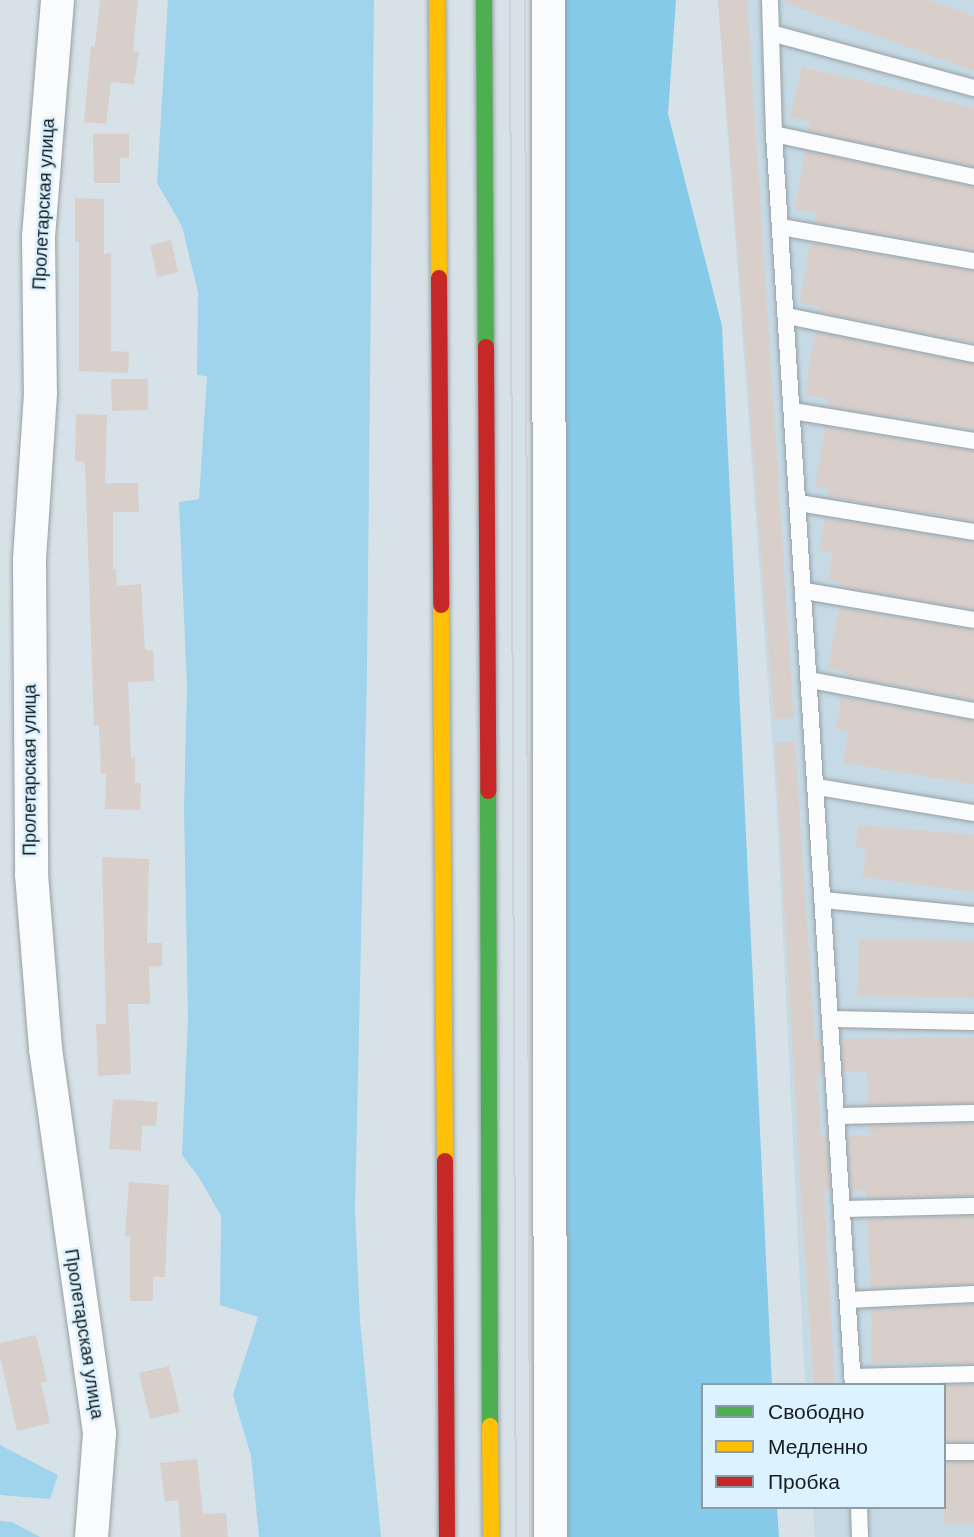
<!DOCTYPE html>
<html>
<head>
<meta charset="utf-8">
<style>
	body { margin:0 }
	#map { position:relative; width:974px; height:1537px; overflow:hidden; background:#d7e2e8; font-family:"DM Sans",sans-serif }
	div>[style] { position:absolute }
	.built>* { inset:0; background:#c5dae5 }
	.green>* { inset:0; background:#a0d3ec }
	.forest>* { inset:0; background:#86cae9 }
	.building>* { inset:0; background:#d8cfca }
	.roads { filter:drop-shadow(0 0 2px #979fa4) drop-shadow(0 0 2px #979fa4) }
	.lane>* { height:16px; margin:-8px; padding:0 8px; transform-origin:8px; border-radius:8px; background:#f9fbfc }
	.street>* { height:33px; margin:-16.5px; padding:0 16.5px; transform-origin:16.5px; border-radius:16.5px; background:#f9fbfc }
	.fast>* { height:16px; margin:-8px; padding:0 8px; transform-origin:8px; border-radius:8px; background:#4caf50 }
	.slow>* { height:16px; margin:-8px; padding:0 8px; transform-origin:8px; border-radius:8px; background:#ffc107 }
	.jam>* { height:16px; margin:-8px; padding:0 8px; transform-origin:8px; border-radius:8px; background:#c62828 }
	.tram>* { height:2px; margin:-1px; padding:0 1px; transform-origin:1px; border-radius:1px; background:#ced2d4 }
	span { translate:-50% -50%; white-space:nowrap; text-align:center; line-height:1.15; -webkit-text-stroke:5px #dcf2fe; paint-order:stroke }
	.street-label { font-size:18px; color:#151d21 }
	.legend { position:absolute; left:701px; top:1383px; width:245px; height:126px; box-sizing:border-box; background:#dcf2fe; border:2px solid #8c9da6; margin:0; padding:9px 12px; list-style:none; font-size:21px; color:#151d21 }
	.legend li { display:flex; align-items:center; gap:14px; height:35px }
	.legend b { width:35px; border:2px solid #8c9da6 }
</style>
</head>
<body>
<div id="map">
	<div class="built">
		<div style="clip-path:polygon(718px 0,974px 0,974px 1537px,815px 1537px,813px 1507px,944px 1507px,944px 1385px,805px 1385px,776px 793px)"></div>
	</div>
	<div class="green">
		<div style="clip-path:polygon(168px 0,374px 0,367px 671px,355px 1210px,360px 1320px,381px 1537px,259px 1537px,251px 1456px,233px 1395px,258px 1317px,220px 1305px,221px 1216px,200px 1179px,182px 1155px,188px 1019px,184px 808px,187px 686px,179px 502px,199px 499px,207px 376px,197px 375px,198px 292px,182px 226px,157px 183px)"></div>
		<div style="clip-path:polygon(0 1445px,58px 1475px,50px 1499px,0 1495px)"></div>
		<div style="clip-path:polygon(0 1521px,12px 1522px,40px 1537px,0 1537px)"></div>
	</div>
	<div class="forest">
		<div style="clip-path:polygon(559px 0,676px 0,668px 114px,722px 326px,772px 1385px,703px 1385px,703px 1507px,777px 1507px,779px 1537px,567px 1537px,565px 507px)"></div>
	</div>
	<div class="building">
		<div style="clip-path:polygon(100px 0,138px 0,133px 51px,139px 52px,134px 84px,111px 82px,106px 124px,84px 122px,91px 46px,95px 46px)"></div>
		<div style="clip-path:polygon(718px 0,747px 0,794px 718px,774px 719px)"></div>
		<div style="clip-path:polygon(786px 0,929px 0,974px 16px,974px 71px,785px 3px)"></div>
		<div style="clip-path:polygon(802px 67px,974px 108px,974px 166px,808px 131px,810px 121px,790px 117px)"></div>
		<div style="clip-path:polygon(93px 134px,129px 134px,129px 158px,120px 158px,120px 183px,94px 183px)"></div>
		<div style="clip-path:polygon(805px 151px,974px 187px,974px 250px,814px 222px,816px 213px,795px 209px)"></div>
		<div style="clip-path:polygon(75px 198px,104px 199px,104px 254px,111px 253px,111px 351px,129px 352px,128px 373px,79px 371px,79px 242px,75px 242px)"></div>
		<div style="clip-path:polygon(171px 240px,178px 272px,157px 277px,150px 245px)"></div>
		<div style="clip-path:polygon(810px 243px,974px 271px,974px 343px,818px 312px,819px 307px,800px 303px)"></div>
		<div style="clip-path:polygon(815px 332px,974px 364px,974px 430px,828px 406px,829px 399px,805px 395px)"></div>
		<div style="clip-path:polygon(111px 379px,148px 379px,148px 410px,112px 411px)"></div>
		<div style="clip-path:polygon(76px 414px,107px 415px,105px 483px,138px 483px,139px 512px,113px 512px,113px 569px,116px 569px,117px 586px,141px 584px,145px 650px,153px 650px,154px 681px,128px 682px,131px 758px,135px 757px,135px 783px,141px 783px,140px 810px,105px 809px,106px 773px,101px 774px,99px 725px,94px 726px,85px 462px,75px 461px)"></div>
		<div style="clip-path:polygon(825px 427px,974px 451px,974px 521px,828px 497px,829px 489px,815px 487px)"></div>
		<div style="clip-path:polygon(825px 518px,974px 542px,974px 609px,843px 587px,844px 583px,828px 580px,832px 553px,819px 550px)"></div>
		<div style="clip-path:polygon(839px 608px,974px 630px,974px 700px,845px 676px,845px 671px,828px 668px)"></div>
		<div style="clip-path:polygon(841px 697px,974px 721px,974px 784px,843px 763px,848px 732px,836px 729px)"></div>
		<div style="clip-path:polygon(795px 742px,815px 1040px,821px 1039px,823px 1073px,817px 1073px,821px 1137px,827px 1137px,830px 1191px,824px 1191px,835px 1385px,814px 1385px,802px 1216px,775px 743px)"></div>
		<div style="clip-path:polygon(859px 825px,974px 835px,974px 892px,862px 877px,867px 849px,855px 847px)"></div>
		<div style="clip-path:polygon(102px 857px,149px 859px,147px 943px,162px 943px,162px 966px,149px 967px,150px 1004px,128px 1004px,131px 1074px,98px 1076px,96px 1024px,106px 1024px)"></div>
		<div style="clip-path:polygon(859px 939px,974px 941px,974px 998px,858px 996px)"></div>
		<div style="clip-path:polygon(974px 1037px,974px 1103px,868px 1105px,867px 1072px,844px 1072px,842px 1039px)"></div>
		<div style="clip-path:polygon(113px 1099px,158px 1102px,156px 1126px,142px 1126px,141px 1151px,109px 1149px)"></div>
		<div style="clip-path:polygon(974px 1124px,974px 1196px,867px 1198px,866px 1190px,851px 1191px,848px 1136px,869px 1136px,868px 1126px)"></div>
		<div style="clip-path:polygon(129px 1182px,169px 1185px,165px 1277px,153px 1277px,153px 1301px,130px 1301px,130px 1237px,125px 1236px)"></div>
		<div style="clip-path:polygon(974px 1216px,974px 1284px,870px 1288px,867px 1219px)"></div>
		<div style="clip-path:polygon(974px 1305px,974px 1364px,872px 1363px,871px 1309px)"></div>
		<div style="clip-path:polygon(36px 1335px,47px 1381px,41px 1383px,50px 1423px,17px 1431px,0 1357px,0 1343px)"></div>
		<div style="clip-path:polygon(169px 1366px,180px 1412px,150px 1419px,139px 1373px)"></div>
		<div style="clip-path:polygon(974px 1384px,974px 1441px,944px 1441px,944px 1385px)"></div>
		<div style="clip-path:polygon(197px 1459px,203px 1514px,226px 1513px,228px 1537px,181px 1537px,178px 1500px,165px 1502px,160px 1463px)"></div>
		<div style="clip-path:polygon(944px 1462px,974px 1462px,974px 1524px,944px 1524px)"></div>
	</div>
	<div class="roads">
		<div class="lane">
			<div style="left:770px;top:0;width:134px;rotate:88.3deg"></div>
			<div style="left:774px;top:134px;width:1253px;rotate:86.39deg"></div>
			<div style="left:771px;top:33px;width:210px;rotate:15.2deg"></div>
			<div style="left:774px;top:134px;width:205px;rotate:12.1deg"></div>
			<div style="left:781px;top:227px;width:196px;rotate:10deg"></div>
			<div style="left:787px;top:316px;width:191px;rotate:11.5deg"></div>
			<div style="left:793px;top:411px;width:183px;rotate:9.4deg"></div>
			<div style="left:799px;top:503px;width:177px;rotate:9.4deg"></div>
			<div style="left:805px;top:591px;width:171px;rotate:9.7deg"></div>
			<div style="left:810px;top:680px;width:167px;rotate:10.7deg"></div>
			<div style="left:817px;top:787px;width:159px;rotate:9.4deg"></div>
			<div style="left:824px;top:900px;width:151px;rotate:5.7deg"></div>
			<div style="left:831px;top:1019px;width:143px;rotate:1.2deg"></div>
			<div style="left:837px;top:1116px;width:137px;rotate:-1.3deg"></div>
			<div style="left:842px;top:1209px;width:132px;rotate:-1.3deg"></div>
			<div style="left:848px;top:1300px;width:126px;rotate:-2.7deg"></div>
			<div style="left:852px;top:1377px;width:122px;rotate:-1.4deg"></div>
			<div style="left:944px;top:1452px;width:30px"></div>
			<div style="left:859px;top:1507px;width:30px;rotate:88deg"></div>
		</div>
		<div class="street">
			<div style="left:57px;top:0;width:237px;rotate:94.6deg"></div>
			<div style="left:38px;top:236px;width:157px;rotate:89.3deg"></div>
			<div style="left:40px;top:393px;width:167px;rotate:93.8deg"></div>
			<div style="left:29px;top:560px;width:314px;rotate:89.6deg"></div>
			<div style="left:31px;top:874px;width:175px;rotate:85.4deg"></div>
			<div style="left:45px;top:1048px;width:389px;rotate:82deg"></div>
			<div style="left:99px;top:1433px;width:104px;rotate:94.4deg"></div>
			<div style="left:548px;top:0;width:1537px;rotate:89.93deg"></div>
		</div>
		<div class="fast">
			<div style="left:484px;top:0;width:347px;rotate:89.7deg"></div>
			<div style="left:488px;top:791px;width:635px;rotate:89.82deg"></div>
		</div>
		<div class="slow">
			<div style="left:437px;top:0;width:278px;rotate:89.6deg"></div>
			<div style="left:441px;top:605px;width:556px;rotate:89.59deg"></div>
			<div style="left:490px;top:1426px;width:111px;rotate:89.5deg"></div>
		</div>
		<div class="jam">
			<div style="left:439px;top:278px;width:327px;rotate:89.6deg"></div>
			<div style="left:486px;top:347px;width:444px;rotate:89.7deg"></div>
			<div style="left:445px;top:1161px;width:376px;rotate:89.7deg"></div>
		</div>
	</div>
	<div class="tram">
		<div style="left:510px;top:0;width:1537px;rotate:89.78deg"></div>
		<div style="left:525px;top:0;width:1537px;rotate:89.81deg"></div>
	</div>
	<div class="street-label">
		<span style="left:44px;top:204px;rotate:-87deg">Пролетарская улица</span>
		<span style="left:30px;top:770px;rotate:-90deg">Пролетарская улица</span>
		<span style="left:84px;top:1334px;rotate:81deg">Пролетарская улица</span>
	</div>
	<ul class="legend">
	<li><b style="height:9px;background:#4caf50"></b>Свободно</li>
	<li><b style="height:9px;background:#ffc107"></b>Медленно</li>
	<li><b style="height:9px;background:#c62828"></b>Пробка</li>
	</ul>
</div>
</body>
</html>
